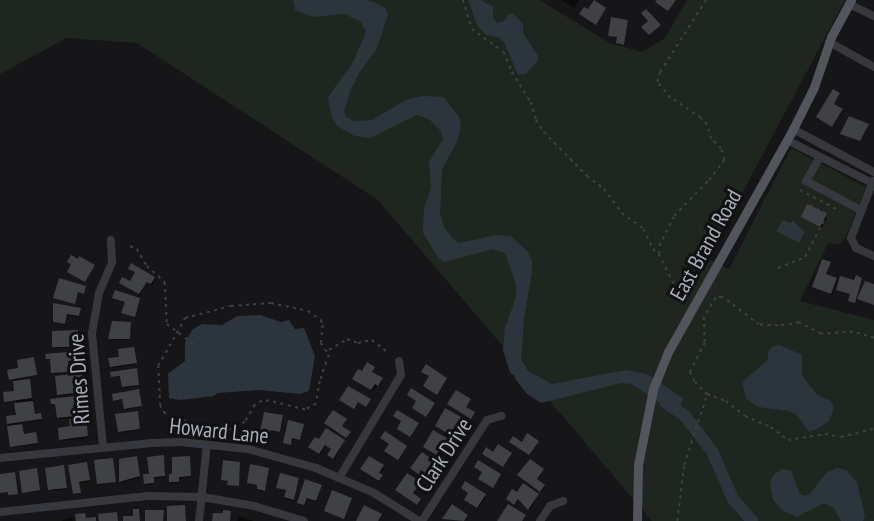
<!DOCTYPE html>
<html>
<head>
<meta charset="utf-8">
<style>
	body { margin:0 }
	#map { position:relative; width:874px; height:521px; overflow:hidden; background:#161618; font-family:"PT Sans Narrow",sans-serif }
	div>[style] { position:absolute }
	.green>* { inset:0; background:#1e261f }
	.water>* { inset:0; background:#2c353c }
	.shadow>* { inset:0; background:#0007 }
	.river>* { height:12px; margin:-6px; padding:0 6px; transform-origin:6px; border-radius:6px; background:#2c353c }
	.building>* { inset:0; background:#404145 }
	.path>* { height:1.5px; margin-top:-0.75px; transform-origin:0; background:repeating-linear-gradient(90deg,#3d3f44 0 3px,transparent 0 7.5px) }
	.minor>* { height:8px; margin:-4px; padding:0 4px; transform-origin:4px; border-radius:4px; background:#37383d }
	.major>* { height:9px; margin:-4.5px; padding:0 4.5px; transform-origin:4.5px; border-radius:4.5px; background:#53555c }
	span { translate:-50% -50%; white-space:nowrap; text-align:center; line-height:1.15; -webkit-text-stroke:6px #111113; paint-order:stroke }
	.street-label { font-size:22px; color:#a8adb8 }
</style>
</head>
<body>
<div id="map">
	<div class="green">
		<div style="clip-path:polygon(0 0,539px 0,610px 43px,642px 52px,665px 38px,687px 0,845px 0,707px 259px,729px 269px,791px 148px,866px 187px,846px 237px,839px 244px,828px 243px,800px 301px,874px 320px,874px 521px,652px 521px,378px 200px,137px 43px,67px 38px,0 74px)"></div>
	</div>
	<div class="water">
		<div style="clip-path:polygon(293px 0,368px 0,385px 7px,388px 15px,377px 48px,359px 73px,350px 92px,344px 111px,346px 117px,354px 121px,372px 120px,406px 100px,423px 96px,443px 97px,458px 115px,461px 125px,457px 142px,442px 169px,440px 214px,444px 227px,454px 240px,460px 243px,495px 235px,511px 236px,528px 252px,532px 261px,532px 272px,524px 319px,521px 359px,528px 371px,552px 384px,626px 370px,647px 374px,683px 398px,678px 415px,631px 384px,621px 383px,541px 403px,527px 394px,516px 380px,511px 367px,508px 320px,516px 297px,516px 284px,505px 253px,493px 249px,444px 262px,439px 259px,423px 233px,424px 208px,431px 188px,429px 162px,443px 139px,441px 131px,429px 119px,417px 115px,370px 138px,355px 136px,337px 126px,331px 115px,328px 97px,353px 62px,366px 32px,361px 22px,345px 14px,312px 17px,295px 10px)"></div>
		<div style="clip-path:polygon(480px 0,493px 6px,493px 17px,497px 23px,504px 21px,509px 14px,514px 14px,523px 24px,523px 33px,538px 56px,538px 60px,526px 74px,518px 75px,504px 42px,498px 37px,486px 35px,477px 25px,468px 0)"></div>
		<div style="clip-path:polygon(783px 220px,790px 223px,793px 221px,805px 232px,799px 243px,776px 231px)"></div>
		<div style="clip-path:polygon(260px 315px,281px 322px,289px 320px,295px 329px,304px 328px,315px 356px,309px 391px,300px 394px,259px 390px,217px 393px,214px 396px,180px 400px,169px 398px,168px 374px,185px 361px,185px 342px,193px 329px,202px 324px,222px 325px,237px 316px)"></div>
		<div style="clip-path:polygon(780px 345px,802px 355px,802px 374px,806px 381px,817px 395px,831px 401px,834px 408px,829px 421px,817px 429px,809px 432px,798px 416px,789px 411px,759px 407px,746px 399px,742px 382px,768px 360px,768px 352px,773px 346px)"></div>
		<div style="clip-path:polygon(837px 468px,846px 470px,857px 482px,865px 517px,863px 521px,841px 521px,834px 508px,824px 503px,797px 517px,782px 510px,773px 500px,770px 483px,773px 475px,782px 469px,791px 471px,800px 494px,805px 496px,811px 493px,827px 472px)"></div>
	</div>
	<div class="shadow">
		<div style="clip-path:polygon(561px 0,579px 0,574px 8px)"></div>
		<div style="clip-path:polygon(627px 21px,625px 45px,618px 44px,618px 38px,609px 36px)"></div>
		<div style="clip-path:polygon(839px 94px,834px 105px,843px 111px,833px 127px,818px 117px)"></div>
		<div style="clip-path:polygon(826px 216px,827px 218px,822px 228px,802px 217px)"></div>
		<div style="clip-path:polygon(830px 263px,826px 276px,837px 281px,832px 295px,813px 287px)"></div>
		<div style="clip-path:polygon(131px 270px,155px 279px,152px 285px,147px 282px,140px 295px,121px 283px,131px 283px,136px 273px)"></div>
		<div style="clip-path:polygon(54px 305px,80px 310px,79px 317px,67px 315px,65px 325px,55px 323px)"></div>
		<div style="clip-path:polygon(131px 324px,130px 340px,111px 340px,110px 338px)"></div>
		<div style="clip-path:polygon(77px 332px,78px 340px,68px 340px,69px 348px,54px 348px)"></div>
		<div style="clip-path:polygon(134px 350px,136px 364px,112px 368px,121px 358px)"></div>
		<div style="clip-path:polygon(78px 353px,79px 361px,68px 362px,69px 373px,54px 374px,52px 360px,48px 360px,47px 356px)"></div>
		<div style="clip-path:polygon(34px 360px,36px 376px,19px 379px,19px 382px,30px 382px,35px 416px,41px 416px,42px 420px,20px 423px,23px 435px,36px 435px,38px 444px,12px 447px,8px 423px,17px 416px,16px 401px,6px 401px,16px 392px,14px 380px,10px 379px)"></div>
		<div style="clip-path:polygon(373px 368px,372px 373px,383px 381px,372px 391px,354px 379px)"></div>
		<div style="clip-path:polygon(137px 371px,139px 386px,124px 388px,122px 377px,112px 377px,111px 373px)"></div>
		<div style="clip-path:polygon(81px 376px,82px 383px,73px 384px,74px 394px,59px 396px)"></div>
		<div style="clip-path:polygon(139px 392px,141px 407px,126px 410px,124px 400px,115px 400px)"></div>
		<div style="clip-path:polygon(84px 398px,84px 404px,73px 406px,74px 417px,59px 419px,56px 404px,52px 404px)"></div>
		<div style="clip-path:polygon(137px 414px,140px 430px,120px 433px,119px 432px)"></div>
		<div style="clip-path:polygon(283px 417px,281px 432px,270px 430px,268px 439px,261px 438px)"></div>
		<div style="clip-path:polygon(86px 420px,88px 438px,62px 441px,72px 428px)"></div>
		<div style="clip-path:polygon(303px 426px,301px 441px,293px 439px,291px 445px,285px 444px)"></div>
		<div style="clip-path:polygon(344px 441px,334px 460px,329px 455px,332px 450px,326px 445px,320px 455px,310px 447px)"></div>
		<div style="clip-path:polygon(422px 454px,440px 467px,438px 472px,431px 467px,423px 477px,412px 469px)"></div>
		<div style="clip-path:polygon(164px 458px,165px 477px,154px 478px,154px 484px,146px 485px)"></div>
		<div style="clip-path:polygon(370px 458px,384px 468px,379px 475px,382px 478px,380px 482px,363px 471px)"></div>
		<div style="clip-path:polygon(137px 459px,139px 478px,121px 483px,120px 460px)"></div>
		<div style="clip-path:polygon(190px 459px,191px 477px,179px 478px,179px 483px,171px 483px,170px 476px)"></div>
		<div style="clip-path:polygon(87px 465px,90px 482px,79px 484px,81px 494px,75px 495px,69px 467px)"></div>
		<div style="clip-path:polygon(63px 468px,67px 489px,51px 491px,47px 469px)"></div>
		<div style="clip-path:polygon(268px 469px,265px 492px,259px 491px,259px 486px,249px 484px)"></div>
		<div style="clip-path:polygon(543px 470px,537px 481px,545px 487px,541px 492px,519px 476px)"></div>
		<div style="clip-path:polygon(299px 479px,294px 501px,286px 499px,287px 491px,278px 488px)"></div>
		<div style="clip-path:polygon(420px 483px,413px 495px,421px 501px,418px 506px,397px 491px)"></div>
		<div style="clip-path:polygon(321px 486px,317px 502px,308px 499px,305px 506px,299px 504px)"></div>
		<div style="clip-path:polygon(470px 493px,486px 497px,478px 509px,466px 500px)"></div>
		<div style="clip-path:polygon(517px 494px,538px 495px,538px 496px,530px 510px,519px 499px,515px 505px,508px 501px)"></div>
		<div style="clip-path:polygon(238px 516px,252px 520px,253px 521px,237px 521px)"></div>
		<div style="clip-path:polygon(467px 516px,465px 521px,444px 519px)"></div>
		<div style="clip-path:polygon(72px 517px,73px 521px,61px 521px)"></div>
	</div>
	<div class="river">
		<div style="left:511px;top:327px;width:22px;rotate:95deg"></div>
		<div style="left:509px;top:349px;width:21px;rotate:73deg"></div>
		<div style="left:666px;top:403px;width:23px;rotate:34deg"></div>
		<div style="left:685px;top:416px;width:44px;rotate:52.4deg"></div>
		<div style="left:712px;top:451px;width:52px;rotate:66.4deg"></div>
		<div style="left:733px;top:499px;width:29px;rotate:49deg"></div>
	</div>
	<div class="building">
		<div style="clip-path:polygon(594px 0,606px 8px,596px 25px,579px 14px,584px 7px,588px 9px)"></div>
		<div style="clip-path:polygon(657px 0,676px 0,668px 11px,655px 2px)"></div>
		<div style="clip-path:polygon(646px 9px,661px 25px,649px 35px,641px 27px,648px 21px,641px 13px)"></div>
		<div style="clip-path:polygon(611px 17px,628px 20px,624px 45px,616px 43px,617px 37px,608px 36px)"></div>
		<div style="clip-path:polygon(833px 89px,840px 93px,834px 104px,843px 109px,832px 127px,816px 117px)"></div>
		<div style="clip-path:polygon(849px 116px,869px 124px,860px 141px,840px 134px)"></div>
		<div style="clip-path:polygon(807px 204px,827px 214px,820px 227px,801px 217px)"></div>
		<div style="clip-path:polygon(71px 255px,78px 259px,79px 256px,95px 265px,85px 282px,67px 272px,71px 264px,67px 262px)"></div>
		<div style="clip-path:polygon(822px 259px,831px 262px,826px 274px,837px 278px,831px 294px,812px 287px)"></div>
		<div style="clip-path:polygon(131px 263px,155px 277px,151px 284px,147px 282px,139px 294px,119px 283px,122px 277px,130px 281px,135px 272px,128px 269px)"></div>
		<div style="clip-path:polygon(856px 275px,862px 278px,855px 303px,848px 301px,850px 294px,836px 290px,840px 276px,854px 280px)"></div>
		<div style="clip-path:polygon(59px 278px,86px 286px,84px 294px,78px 292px,75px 304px,53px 298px)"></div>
		<div style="clip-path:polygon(865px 281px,874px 284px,874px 305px,857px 299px)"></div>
		<div style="clip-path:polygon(115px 290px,140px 298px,135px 317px,121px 313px,125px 302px,112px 298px)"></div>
		<div style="clip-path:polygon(53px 303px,81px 308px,79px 316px,67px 314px,65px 324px,53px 322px)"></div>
		<div style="clip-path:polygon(112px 321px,131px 322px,130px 339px,108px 339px)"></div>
		<div style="clip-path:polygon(78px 330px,78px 339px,69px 339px,69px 347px,52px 347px,52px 331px)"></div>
		<div style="clip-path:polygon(134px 347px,137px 363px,110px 367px,108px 358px,119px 357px,118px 349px)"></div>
		<div style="clip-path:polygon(78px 351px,79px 360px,68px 361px,69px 372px,51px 373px,50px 359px,46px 359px,45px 354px)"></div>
		<div style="clip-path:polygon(34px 357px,37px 375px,9px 380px,7px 370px,18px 368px,17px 360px)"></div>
		<div style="clip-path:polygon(367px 362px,375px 367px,372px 372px,383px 378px,378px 386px,375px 384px,371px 390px,352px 379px,358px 369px,362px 371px)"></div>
		<div style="clip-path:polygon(426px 364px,447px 378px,437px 395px,423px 386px,429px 376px,421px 372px)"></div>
		<div style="clip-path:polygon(137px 368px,139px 385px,122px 387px,120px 376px,111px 377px,110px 372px)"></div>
		<div style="clip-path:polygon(82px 373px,82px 382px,73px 383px,75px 393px,57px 395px,55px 376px)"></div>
		<div style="clip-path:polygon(30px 379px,32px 398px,4px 402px,3px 392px,14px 391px,13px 381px)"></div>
		<div style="clip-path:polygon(348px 386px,371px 399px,366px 407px,358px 402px,354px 409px,339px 400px)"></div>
		<div style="clip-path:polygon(411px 388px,435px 403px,426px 417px,412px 408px,416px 401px,407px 395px)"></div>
		<div style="clip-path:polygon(139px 389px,142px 406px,124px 409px,122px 399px,113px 401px,112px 394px)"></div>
		<div style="clip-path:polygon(456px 390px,471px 399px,466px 407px,475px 412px,471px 419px,447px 404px)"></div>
		<div style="clip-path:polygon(84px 395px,85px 403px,73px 405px,74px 416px,57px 418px,55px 404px,51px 404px,50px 399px)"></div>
		<div style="clip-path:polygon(33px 401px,35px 414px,41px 413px,42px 419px,7px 424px,6px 416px,16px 415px,14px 403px)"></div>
		<div style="clip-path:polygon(445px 408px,461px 417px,454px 428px,462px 432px,458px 439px,435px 426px)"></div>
		<div style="clip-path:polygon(333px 410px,347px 419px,342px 426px,351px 432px,346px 438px,324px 423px)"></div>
		<div style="clip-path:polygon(397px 410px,419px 423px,410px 437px,397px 429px,401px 421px,393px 416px)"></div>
		<div style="clip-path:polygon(138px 411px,140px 429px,118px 432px,115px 414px)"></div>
		<div style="clip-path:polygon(264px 412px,283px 415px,280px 432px,270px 430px,268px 438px,259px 437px)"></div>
		<div style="clip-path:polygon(86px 417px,88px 436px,59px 440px,58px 428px,70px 426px,69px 419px)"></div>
		<div style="clip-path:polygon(288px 420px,304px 424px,300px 440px,292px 438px,291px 445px,283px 443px)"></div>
		<div style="clip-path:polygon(22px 424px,24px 434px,36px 432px,38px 443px,10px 447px,7px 426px)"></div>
		<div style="clip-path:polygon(326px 428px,345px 440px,333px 459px,327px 455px,331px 449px,325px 445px,319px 454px,308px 447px,315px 437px,319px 439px)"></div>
		<div style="clip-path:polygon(433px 430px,455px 443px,449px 454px,441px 450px,438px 456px,423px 447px)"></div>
		<div style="clip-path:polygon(385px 431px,407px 446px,398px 460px,384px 451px,389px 444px,380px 438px)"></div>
		<div style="clip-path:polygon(527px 433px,539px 441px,529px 455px,509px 442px,513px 436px,522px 442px)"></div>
		<div style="clip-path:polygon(498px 444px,512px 453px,503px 467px,482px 454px,486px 447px,493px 452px)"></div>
		<div style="clip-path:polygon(422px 452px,441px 466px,437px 472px,430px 467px,422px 477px,410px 468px)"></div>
		<div style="clip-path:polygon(164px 455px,165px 476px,154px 477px,154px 483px,144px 484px,143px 474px,149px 474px,147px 457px)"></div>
		<div style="clip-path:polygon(137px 456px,140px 476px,119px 482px,119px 459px)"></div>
		<div style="clip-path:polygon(190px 456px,191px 476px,179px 477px,179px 482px,169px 482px,169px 474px,172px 474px,172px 457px)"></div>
		<div style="clip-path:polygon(369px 456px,384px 465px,379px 473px,383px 475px,379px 481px,360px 469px)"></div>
		<div style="clip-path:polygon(113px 458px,116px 482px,97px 484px,94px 460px)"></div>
		<div style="clip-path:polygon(530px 459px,544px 469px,537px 479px,545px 485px,540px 492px,517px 475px)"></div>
		<div style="clip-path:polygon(223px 460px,240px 462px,239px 486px,227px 485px,228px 481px,221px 480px)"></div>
		<div style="clip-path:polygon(478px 460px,501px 474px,493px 488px,478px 479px,482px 472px,474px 467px)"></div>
		<div style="clip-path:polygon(87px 462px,90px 480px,79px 482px,81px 493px,73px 494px,68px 465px)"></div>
		<div style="clip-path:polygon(250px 464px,269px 468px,265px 491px,257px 489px,257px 485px,247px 483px)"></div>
		<div style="clip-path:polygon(64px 465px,67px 488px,48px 490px,45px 468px)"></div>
		<div style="clip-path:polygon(37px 468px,40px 490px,22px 493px,19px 471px)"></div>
		<div style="clip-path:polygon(15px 472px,18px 494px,8px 495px,8px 492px,0 493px,0 474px)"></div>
		<div style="clip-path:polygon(280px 473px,299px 478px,294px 500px,284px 497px,286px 490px,276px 488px)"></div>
		<div style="clip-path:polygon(407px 473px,421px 482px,413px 493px,421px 499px,417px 505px,395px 490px)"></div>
		<div style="clip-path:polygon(305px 479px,322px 485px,316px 501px,307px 498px,304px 505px,297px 503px)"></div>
		<div style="clip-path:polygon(465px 481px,486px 494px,477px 508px,464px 500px,468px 493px,461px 488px)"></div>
		<div style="clip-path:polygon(523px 483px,539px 494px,528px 510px,518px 499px,514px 505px,506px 499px,512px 489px,517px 492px)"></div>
		<div style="clip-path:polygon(332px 490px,352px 498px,344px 519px,324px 511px)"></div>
		<div style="clip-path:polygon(452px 504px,468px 515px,464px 521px,442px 519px)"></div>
		<div style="clip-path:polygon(508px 504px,526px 515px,522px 521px,497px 521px)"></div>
		<div style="clip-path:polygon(185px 505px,186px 521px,167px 521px,167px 506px)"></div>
		<div style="clip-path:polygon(364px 505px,382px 514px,378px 521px,356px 521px)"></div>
		<div style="clip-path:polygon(133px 509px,139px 509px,140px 521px,123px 521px,123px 516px,133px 516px)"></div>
		<div style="clip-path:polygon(145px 510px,164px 510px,163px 521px,145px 521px)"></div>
		<div style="clip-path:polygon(223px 510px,231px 511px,230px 521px,212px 521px,213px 513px,223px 513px)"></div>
		<div style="clip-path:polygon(117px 512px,118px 521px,99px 521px,98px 514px)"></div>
		<div style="clip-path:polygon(85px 513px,86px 518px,96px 517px,96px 521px,76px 521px,75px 514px)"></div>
	</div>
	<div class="path">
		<div style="left:463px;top:0;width:30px;rotate:73deg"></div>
		<div style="left:472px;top:29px;width:39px;rotate:36deg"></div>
		<div style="left:504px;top:52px;width:22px;rotate:68deg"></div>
		<div style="left:512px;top:72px;width:36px;rotate:58deg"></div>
		<div style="left:531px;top:102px;width:19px;rotate:74deg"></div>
		<div style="left:536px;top:120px;width:14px;rotate:56deg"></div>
		<div style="left:544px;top:132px;width:62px;rotate:45.7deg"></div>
		<div style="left:587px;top:176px;width:21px;rotate:37deg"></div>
		<div style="left:604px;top:189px;width:30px;rotate:53deg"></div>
		<div style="left:622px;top:213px;width:27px;rotate:36deg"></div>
		<div style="left:644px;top:229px;width:22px;rotate:66deg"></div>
		<div style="left:653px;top:249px;width:8px;rotate:40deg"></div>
		<div style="left:659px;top:254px;width:8px;rotate:-90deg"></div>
		<div style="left:659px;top:246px;width:34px;rotate:-63deg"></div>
		<div style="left:674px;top:216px;width:50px;rotate:-45.8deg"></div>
		<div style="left:709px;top:180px;width:25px;rotate:-53deg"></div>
		<div style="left:724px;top:160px;width:11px;rotate:-105deg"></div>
		<div style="left:721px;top:149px;width:14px;rotate:-135deg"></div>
		<div style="left:711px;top:139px;width:15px;rotate:-106deg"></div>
		<div style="left:707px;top:125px;width:9px;rotate:-131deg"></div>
		<div style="left:701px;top:118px;width:37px;rotate:-147deg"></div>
		<div style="left:670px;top:98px;width:21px;rotate:-129deg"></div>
		<div style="left:657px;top:82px;width:10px;rotate:-73deg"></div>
		<div style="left:660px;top:72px;width:85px;rotate:-57.4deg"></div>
		<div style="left:800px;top:190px;width:45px;rotate:27.7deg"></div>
		<div style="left:810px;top:205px;width:19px;rotate:28deg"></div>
		<div style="left:130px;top:246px;width:8px;rotate:23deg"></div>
		<div style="left:137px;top:249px;width:20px;rotate:60deg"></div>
		<div style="left:147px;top:266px;width:24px;rotate:42deg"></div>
		<div style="left:165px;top:282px;width:42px;rotate:87.3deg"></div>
		<div style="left:167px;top:324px;width:35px;rotate:37deg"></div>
		<div style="left:659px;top:254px;width:42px;rotate:63.4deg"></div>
		<div style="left:678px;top:292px;width:14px;rotate:45deg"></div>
		<div style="left:778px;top:268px;width:29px;rotate:-22deg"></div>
		<div style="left:805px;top:257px;width:44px;rotate:-62.9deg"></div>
		<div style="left:271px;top:303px;width:38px;rotate:12deg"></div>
		<div style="left:308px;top:311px;width:16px;rotate:35deg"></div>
		<div style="left:321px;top:320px;width:5px;rotate:68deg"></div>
		<div style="left:323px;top:325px;width:18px;rotate:96deg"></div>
		<div style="left:321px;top:343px;width:14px;rotate:56deg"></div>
		<div style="left:329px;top:355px;width:28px;rotate:109deg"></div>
		<div style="left:320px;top:381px;width:23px;rotate:100deg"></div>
		<div style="left:316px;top:404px;width:13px;rotate:151deg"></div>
		<div style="left:305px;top:410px;width:37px;rotate:-166deg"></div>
		<div style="left:269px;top:401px;width:7px;rotate:180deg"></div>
		<div style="left:262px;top:401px;width:8px;rotate:150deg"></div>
		<div style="left:255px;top:405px;width:20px;rotate:120deg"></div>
		<div style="left:245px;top:422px;width:15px;rotate:148deg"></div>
		<div style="left:232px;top:430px;width:31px;rotate:-174deg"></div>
		<div style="left:201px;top:427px;width:38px;rotate:-160deg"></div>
		<div style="left:165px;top:414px;width:9px;rotate:-122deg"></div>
		<div style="left:160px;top:406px;width:40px;rotate:-92.9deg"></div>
		<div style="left:158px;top:366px;width:55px;rotate:-60.6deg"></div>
		<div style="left:185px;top:318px;width:48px;rotate:-14.6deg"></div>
		<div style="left:231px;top:306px;width:40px;rotate:-4.3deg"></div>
		<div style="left:874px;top:338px;width:22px;rotate:-164deg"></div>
		<div style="left:853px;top:332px;width:32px;rotate:176deg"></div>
		<div style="left:821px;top:334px;width:25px;rotate:-153deg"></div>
		<div style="left:799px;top:323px;width:21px;rotate:172deg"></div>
		<div style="left:778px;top:326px;width:19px;rotate:-177deg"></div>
		<div style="left:759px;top:325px;width:46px;rotate:-142.9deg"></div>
		<div style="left:722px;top:297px;width:6px;rotate:171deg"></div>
		<div style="left:716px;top:298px;width:22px;rotate:122deg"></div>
		<div style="left:704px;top:317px;width:26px;rotate:88deg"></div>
		<div style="left:705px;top:343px;width:33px;rotate:117deg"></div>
		<div style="left:690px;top:372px;width:11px;rotate:63deg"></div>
		<div style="left:695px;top:382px;width:17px;rotate:45deg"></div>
		<div style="left:707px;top:394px;width:20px;rotate:20deg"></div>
		<div style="left:726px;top:401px;width:24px;rotate:38deg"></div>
		<div style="left:745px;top:416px;width:28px;rotate:23deg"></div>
		<div style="left:771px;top:427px;width:21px;rotate:37deg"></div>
		<div style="left:788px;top:440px;width:37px;rotate:-9deg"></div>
		<div style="left:825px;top:434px;width:16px;rotate:11deg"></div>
		<div style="left:841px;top:437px;width:34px;rotate:-14deg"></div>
		<div style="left:329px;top:350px;width:21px;rotate:-31deg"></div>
		<div style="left:347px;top:339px;width:12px;rotate:20deg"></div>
		<div style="left:358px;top:343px;width:14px;rotate:-12deg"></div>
		<div style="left:372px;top:340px;width:18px;rotate:38deg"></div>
		<div style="left:677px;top:521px;width:56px;rotate:-82.9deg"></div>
		<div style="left:684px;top:465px;width:75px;rotate:-72.1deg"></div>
	</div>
	<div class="minor">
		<div style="left:849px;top:4px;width:28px;rotate:26deg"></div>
		<div style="left:829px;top:42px;width:51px;rotate:29.1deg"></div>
		<div style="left:793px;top:129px;width:92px;rotate:28deg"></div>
		<div style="left:787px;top:140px;width:97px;rotate:26.8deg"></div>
		<div style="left:820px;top:157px;width:28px;rotate:120deg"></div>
		<div style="left:806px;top:181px;width:62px;rotate:27.8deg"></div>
		<div style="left:873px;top:181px;width:61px;rotate:111.1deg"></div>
		<div style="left:851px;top:238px;width:11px;rotate:63deg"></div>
		<div style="left:856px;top:248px;width:20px;rotate:24deg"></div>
		<div style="left:103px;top:446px;width:114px;rotate:-95.6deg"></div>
		<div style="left:92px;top:333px;width:41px;rotate:-80.1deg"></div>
		<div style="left:99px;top:293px;width:34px;rotate:-67deg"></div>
		<div style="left:112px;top:262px;width:22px;rotate:-93deg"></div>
		<div style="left:0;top:458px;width:153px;rotate:-5.6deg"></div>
		<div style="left:152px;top:443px;width:29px;rotate:-2deg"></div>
		<div style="left:181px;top:442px;width:67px;rotate:6deg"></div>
		<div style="left:248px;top:449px;width:71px;rotate:15.6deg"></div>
		<div style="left:316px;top:468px;width:63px;rotate:23.3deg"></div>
		<div style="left:374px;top:493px;width:53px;rotate:31.9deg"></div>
		<div style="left:339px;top:478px;width:120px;rotate:-59deg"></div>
		<div style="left:401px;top:375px;width:14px;rotate:-98deg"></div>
		<div style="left:0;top:512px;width:149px;rotate:-6.2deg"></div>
		<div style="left:148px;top:496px;width:54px;rotate:1.1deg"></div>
		<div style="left:202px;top:497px;width:53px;rotate:9.8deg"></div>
		<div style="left:254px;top:506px;width:52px;rotate:16.7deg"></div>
		<div style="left:199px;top:521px;width:77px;rotate:-84.1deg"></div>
		<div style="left:422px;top:521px;width:120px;rotate:-57.2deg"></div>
		<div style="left:487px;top:420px;width:15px;rotate:-16deg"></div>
		<div style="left:540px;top:521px;width:18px;rotate:-56deg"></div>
		<div style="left:550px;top:506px;width:14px;rotate:-21deg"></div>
	</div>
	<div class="major">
		<div style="left:637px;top:521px;width:56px;rotate:-89deg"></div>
		<div style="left:638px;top:465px;width:77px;rotate:-78.8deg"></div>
		<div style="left:653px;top:389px;width:40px;rotate:-68deg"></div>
		<div style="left:668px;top:352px;width:256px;rotate:-60.7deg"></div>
		<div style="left:793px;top:129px;width:47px;rotate:-63.4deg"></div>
		<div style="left:814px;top:87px;width:53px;rotate:-71.2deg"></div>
		<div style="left:831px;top:37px;width:42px;rotate:-61.6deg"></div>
	</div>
	<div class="street-label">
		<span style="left:706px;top:245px;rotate:-61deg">East Brand Road</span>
		<span style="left:79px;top:379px;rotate:-94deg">Rimes Drive</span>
		<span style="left:219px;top:431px;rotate:6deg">Howard Lane</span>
		<span style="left:444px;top:455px;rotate:-57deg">Clark Drive</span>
	</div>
</div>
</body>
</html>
